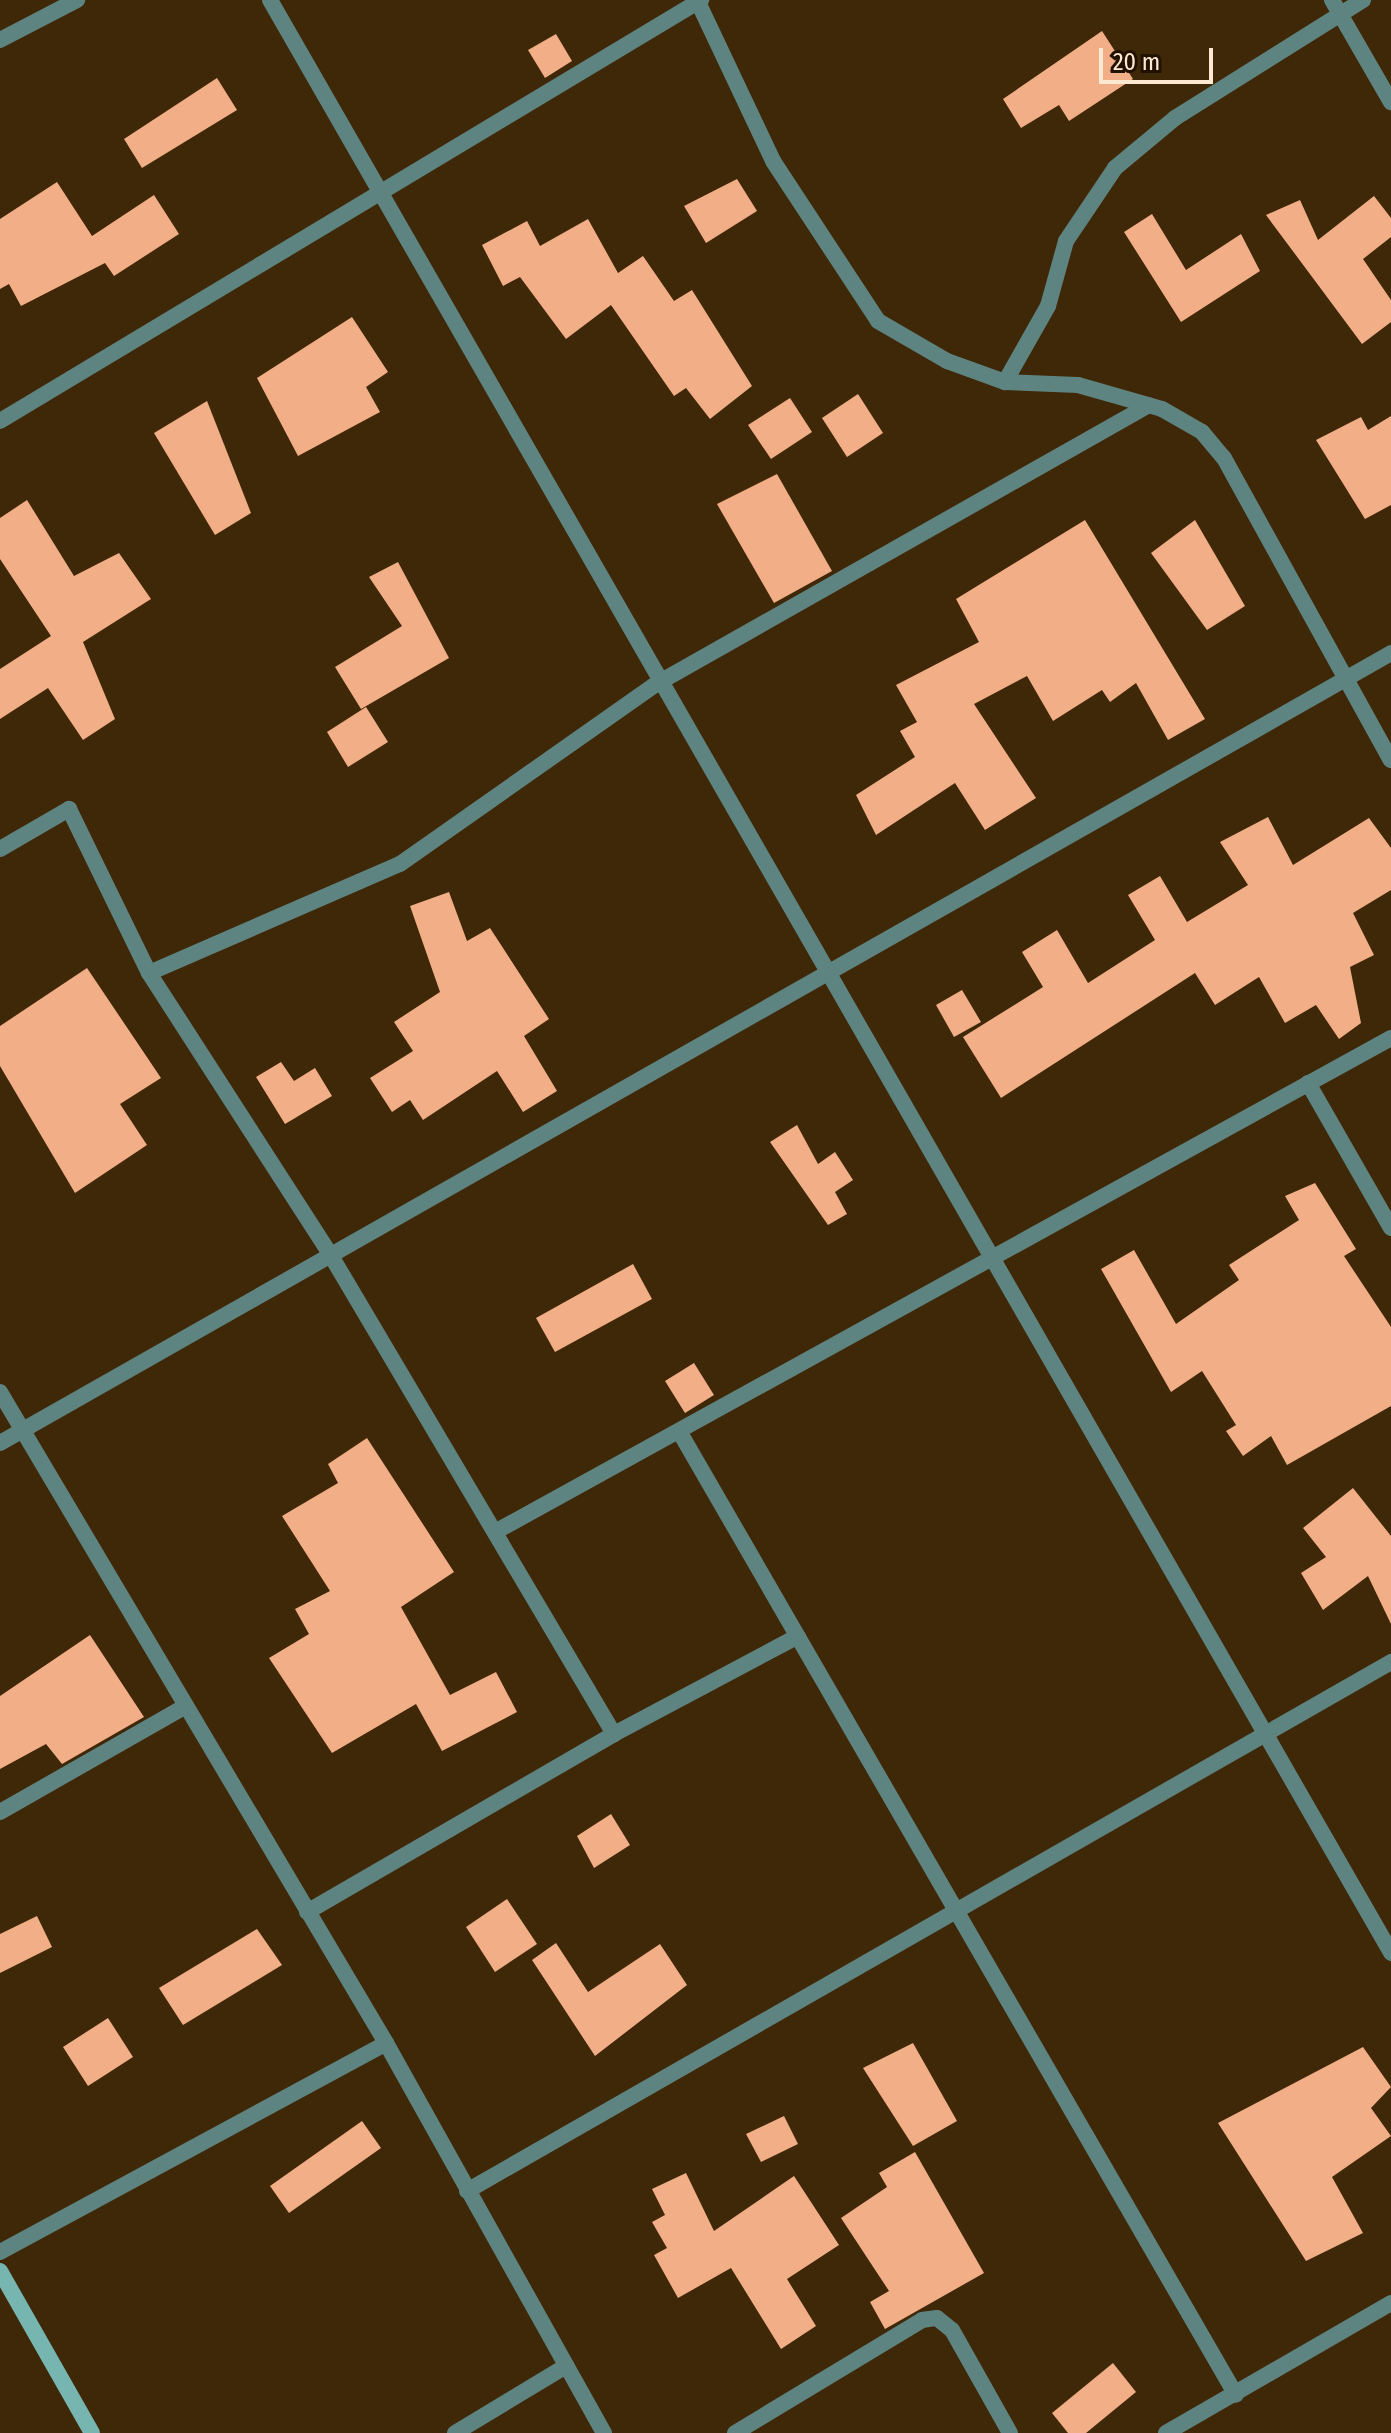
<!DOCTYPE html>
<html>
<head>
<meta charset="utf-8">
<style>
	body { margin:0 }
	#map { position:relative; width:1391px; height:2433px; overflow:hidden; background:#3f2807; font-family:"Fira Sans Condensed",sans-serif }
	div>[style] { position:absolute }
	.building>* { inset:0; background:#f2ae87 }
	.street>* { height:16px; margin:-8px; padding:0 8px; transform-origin:8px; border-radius:8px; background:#5e8481 }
	.secondary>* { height:16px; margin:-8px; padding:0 8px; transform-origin:8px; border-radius:8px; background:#77b5b1 }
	span { translate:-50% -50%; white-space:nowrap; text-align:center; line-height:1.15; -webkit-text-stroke:8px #231100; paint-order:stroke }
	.scale { position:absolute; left:1099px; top:48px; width:114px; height:36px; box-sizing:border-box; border:4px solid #fde8d1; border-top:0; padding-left:10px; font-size:24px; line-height:28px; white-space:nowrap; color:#fde8d1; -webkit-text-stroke:6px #231100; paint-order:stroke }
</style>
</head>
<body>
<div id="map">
	<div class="building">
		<div style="clip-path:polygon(1102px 31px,1133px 79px,1069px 121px,1059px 105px,1021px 128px,1003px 99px)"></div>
		<div style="clip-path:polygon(556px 34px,572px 61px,545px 78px,528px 50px)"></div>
		<div style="clip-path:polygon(217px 78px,237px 110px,142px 168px,124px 139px)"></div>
		<div style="clip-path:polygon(737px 179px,757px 211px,706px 243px,684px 206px)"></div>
		<div style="clip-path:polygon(57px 182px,92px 236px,154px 195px,179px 234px,114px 276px,105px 263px,21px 306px,9px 284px,0 289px,0 219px)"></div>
		<div style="clip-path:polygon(1374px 196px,1391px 218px,1391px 237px,1363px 259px,1391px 300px,1391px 322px,1362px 344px,1266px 215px,1300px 200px,1318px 240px)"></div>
		<div style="clip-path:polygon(1152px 214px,1186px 270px,1241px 234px,1260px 271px,1181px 322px,1124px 232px)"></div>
		<div style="clip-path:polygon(588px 219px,618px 273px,643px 256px,674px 301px,692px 290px,752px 386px,710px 419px,686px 388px,674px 396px,611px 305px,566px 339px,520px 277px,503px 286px,482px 245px,527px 221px,540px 246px)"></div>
		<div style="clip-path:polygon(352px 317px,388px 372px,366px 387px,380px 412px,298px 456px,257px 378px)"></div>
		<div style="clip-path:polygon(858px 394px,883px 433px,847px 457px,822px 418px)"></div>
		<div style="clip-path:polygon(790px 398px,812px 432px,771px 459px,748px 425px)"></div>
		<div style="clip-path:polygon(207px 401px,251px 513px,215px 535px,154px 433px)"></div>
		<div style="clip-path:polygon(1391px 416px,1391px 505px,1365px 519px,1316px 440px,1361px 417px,1368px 430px)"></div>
		<div style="clip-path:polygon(777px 474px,832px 571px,774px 603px,717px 504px)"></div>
		<div style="clip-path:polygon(27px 500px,74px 576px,119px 553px,151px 599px,83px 642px,115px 719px,83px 740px,48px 688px,0 719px,0 669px,51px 636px,0 559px,0 518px)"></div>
		<div style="clip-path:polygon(1085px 520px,1205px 719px,1168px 740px,1136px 683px,1110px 702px,1102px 690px,1053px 721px,1027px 676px,974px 704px,1036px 798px,985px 830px,955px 783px,876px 835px,856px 795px,915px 757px,900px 731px,917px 722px,896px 685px,979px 642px,956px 599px)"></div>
		<div style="clip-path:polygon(1195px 520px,1245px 606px,1207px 630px,1151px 553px)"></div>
		<div style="clip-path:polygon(398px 562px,449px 658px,361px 709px,335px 667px,402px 626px,369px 577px)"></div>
		<div style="clip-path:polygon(366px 707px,388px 742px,348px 767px,327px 732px)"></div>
		<div style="clip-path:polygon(1268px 817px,1293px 865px,1369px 818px,1391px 848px,1391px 890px,1353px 913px,1374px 955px,1350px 967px,1361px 1023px,1339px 1039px,1316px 1005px,1285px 1023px,1259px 977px,1215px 1005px,1195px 973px,1001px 1098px,963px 1037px,1043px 987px,1022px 952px,1057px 930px,1088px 983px,1155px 940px,1128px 895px,1160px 876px,1187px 922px,1248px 885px,1220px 842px)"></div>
		<div style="clip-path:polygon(449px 892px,467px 941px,490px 928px,549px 1019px,524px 1036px,557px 1091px,523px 1112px,497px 1071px,423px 1120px,410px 1100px,392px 1112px,370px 1078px,413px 1051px,394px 1022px,440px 992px,410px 906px)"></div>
		<div style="clip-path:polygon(87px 968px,161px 1078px,120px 1104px,147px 1145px,75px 1193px,0 1066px,0 1026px)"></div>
		<div style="clip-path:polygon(962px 990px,981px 1022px,954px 1037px,936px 1005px)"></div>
		<div style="clip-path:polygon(281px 1062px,294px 1081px,315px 1068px,332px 1096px,285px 1124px,256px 1077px)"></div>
		<div style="clip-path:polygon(797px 1125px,818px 1164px,835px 1152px,853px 1180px,835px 1192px,847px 1214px,828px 1225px,770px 1142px)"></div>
		<div style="clip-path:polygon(1315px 1183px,1356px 1249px,1344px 1256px,1391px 1327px,1391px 1406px,1287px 1465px,1271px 1436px,1243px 1456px,1226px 1431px,1236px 1425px,1202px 1371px,1171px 1392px,1101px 1269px,1134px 1250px,1176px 1324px,1239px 1280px,1229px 1265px,1299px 1220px,1285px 1196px)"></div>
		<div style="clip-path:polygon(633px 1264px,652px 1299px,555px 1352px,536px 1318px)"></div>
		<div style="clip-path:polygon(694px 1363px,714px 1395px,685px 1413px,665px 1381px)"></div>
		<div style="clip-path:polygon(367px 1438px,454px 1572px,401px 1607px,450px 1695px,496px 1672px,517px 1712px,442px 1751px,416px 1704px,332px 1753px,269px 1658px,309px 1634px,295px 1609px,330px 1591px,282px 1516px,338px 1483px,328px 1464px)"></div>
		<div style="clip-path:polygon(1353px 1488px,1391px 1536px,1391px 1624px,1368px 1576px,1323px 1610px,1301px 1573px,1326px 1557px,1303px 1528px)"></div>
		<div style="clip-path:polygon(90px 1635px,144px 1717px,62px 1764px,46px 1744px,0 1769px,0 1696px)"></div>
		<div style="clip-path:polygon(611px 1814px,630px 1845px,594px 1868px,577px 1836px)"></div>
		<div style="clip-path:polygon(507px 1899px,537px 1944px,495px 1972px,466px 1927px)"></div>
		<div style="clip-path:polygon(37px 1916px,52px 1947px,0 1973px,0 1934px)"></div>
		<div style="clip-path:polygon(257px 1929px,282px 1965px,183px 2025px,159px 1988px)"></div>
		<div style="clip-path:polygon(556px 1943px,588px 1992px,660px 1944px,687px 1985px,595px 2056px,532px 1960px)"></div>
		<div style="clip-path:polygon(108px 2018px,133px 2057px,88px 2086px,63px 2047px)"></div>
		<div style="clip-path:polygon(913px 2043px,957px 2121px,913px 2146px,863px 2068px)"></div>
		<div style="clip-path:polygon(1363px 2047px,1391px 2087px,1371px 2108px,1391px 2136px,1332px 2177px,1363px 2233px,1306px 2261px,1218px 2123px)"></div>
		<div style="clip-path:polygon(784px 2116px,798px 2144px,761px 2162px,746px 2134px)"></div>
		<div style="clip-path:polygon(362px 2121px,381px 2148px,289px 2213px,270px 2186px)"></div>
		<div style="clip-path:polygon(915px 2152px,984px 2273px,885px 2329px,870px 2302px,889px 2291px,841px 2218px,887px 2187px,879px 2173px)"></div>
		<div style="clip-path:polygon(686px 2173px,714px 2231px,794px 2176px,839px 2245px,787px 2279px,816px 2326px,781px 2349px,731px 2268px,678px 2298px,654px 2255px,667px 2248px,652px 2222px,665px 2215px,652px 2189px)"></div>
		<div style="clip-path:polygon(1113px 2363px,1136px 2392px,1086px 2433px,1068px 2433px,1052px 2413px)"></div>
	</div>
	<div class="street">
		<div style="left:270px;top:0;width:2252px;rotate:60.14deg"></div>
		<div style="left:697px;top:0;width:178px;rotate:64.7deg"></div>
		<div style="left:773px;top:161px;width:191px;rotate:56.7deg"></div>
		<div style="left:878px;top:321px;width:80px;rotate:30.1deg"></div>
		<div style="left:947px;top:361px;width:62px;rotate:19.9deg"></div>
		<div style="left:1005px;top:382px;width:73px;rotate:2.4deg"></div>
		<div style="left:1078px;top:385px;width:87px;rotate:15.9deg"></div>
		<div style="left:1162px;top:409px;width:46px;rotate:29.9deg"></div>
		<div style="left:1202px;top:432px;width:34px;rotate:50deg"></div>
		<div style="left:1224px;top:458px;width:345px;rotate:61.1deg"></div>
		<div style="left:1332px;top:0;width:118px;rotate:60deg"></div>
		<div style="left:0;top:40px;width:87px;rotate:-27.5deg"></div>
		<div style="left:1005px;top:382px;width:87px;rotate:-60.5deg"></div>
		<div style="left:1048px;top:306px;width:67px;rotate:-74.5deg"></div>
		<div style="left:1066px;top:241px;width:88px;rotate:-56.1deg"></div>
		<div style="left:1115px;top:168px;width:78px;rotate:-39.8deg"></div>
		<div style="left:1175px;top:118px;width:222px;rotate:-32.1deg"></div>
		<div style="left:0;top:421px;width:818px;rotate:-30.99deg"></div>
		<div style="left:0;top:849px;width:80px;rotate:-30.1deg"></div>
		<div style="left:69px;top:809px;width:182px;rotate:64deg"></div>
		<div style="left:149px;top:973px;width:334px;rotate:57.2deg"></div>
		<div style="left:330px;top:1254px;width:558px;rotate:59.39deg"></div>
		<div style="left:614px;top:1734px;width:208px;rotate:-28deg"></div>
		<div style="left:149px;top:973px;width:274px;rotate:-23.5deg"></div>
		<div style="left:400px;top:864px;width:315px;rotate:-35.1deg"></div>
		<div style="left:658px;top:683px;width:564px;rotate:-29.52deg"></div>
		<div style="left:1308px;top:1083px;width:167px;rotate:60.2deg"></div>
		<div style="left:0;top:1392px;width:757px;rotate:59.33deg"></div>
		<div style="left:386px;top:2043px;width:447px;rotate:60.8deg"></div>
		<div style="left:679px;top:1431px;width:1113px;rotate:59.98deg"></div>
		<div style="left:0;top:1443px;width:1600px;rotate:-29.59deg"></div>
		<div style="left:495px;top:1532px;width:1023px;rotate:-28.87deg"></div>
		<div style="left:0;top:1812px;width:214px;rotate:-29.7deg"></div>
		<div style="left:307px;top:1912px;width:355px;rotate:-30.1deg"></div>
		<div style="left:467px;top:2191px;width:1065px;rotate:-29.79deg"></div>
		<div style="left:0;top:2252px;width:439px;rotate:-28.4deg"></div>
		<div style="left:455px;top:2433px;width:130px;rotate:-31.1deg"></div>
		<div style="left:735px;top:2433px;width:218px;rotate:-31.1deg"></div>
		<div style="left:922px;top:2320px;width:15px;rotate:-8deg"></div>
		<div style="left:937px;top:2318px;width:19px;rotate:39deg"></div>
		<div style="left:952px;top:2330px;width:118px;rotate:60.6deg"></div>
		<div style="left:1166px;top:2433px;width:260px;rotate:-30deg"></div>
	</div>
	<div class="secondary">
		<div style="left:0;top:2271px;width:186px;rotate:60.4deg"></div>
	</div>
	<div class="scale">20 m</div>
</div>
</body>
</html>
